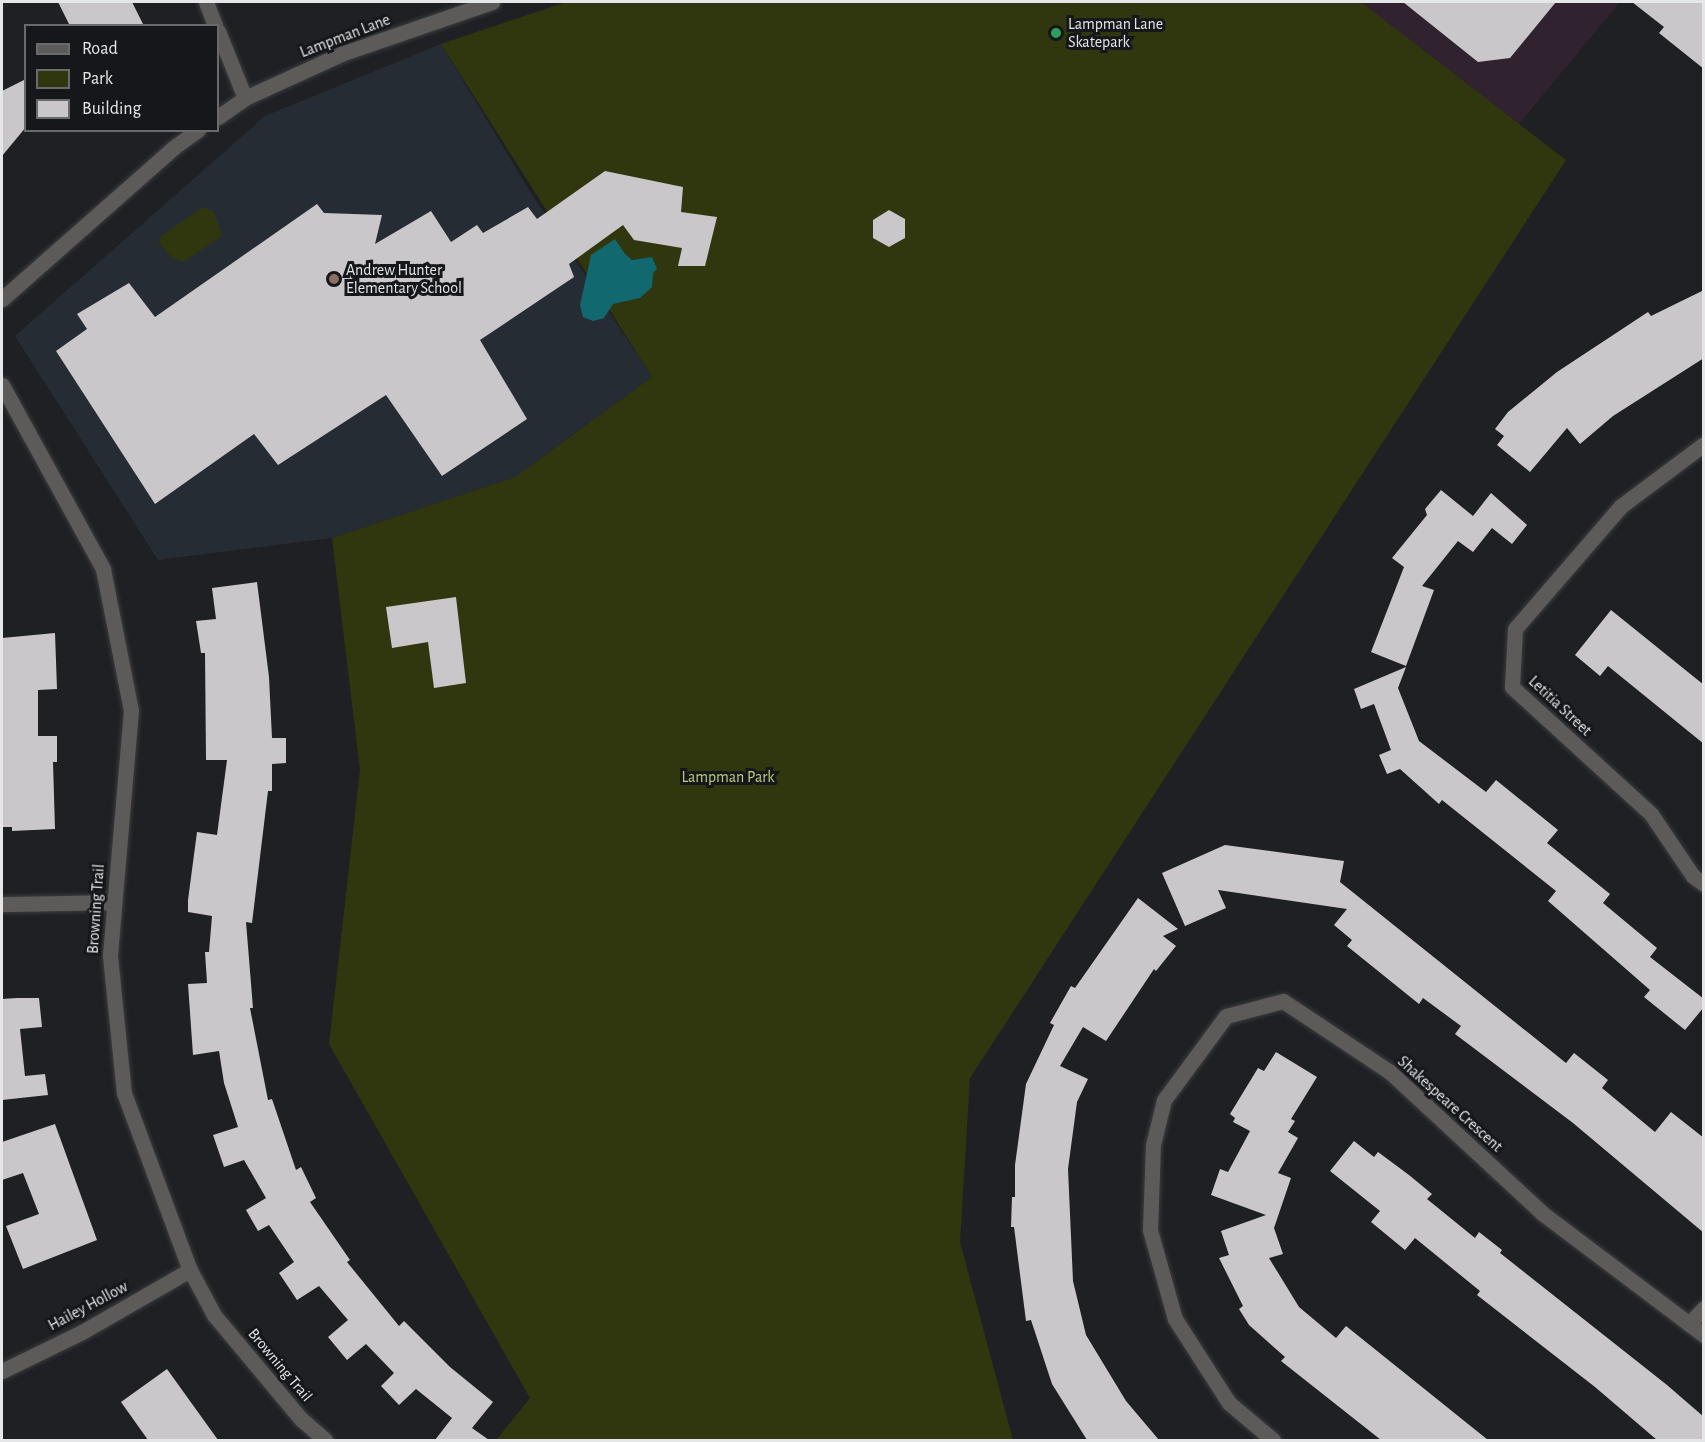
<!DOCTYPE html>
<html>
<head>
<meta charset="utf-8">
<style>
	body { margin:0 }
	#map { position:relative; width:1705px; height:1442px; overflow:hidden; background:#1f2023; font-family:"Alegreya Sans",sans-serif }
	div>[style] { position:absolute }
	.commercial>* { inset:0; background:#30222f }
	.built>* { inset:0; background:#262c33 }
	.green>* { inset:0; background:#30370f }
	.water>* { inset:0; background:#11686f }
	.building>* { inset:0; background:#cac7cb }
	.roads { filter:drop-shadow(0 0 2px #3b3c3f) drop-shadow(0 0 2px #3b3c3f) }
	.minor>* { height:15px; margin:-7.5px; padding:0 7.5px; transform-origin:7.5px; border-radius:7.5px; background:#5c5b5a }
	.dots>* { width:16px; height:16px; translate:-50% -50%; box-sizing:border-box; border:3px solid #15171a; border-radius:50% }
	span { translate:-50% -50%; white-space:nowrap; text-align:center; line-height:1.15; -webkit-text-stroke:6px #15171a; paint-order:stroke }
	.poi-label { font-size:16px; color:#e5e6e8 }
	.left { translate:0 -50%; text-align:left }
	.street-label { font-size:16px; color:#e5e6e8 }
	.park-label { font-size:16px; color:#bdce7d }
	.frame { position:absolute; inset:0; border:3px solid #e5e6e8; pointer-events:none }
	.legend { position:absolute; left:24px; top:24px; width:195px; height:108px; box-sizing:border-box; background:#15171a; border:2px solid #686a6c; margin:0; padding:8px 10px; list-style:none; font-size:18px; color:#e5e6e8 }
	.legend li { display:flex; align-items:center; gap:12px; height:30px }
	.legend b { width:30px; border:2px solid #686a6c }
</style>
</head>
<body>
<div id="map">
	<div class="commercial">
		<div style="clip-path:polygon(1360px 2px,1620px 2px,1518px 125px)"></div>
	</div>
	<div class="built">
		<div style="clip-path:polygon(441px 44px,529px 190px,652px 377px,515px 477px,332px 538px,158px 560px,15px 336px,265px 116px)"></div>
	</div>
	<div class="green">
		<div style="clip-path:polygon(566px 2px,1361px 2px,1566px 160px,970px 1078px,960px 1242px,1013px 1440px,496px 1440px,530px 1398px,329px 1044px,360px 770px,332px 538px,515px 477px,652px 377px,441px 44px)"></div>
		<div style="clip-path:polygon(203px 207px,214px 212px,222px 236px,183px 262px,172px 258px,159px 243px,161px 236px)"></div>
	</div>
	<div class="water">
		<div style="clip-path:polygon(615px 239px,625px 254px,632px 260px,652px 257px,657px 269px,653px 273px,652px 287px,640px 298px,613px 304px,604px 318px,593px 321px,583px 317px,580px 305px,591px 255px)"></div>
	</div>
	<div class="building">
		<div style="clip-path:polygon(58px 2px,132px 2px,144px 26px,70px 26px)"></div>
		<div style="clip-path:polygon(1403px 2px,1556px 2px,1510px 58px,1478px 62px)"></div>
		<div style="clip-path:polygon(1632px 2px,1704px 2px,1704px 69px,1659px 33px,1664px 27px)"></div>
		<div style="clip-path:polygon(26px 79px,26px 127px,2px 156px,2px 91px)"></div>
		<div style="clip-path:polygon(605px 171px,683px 187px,681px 212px,717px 217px,705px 266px,678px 266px,682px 248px,634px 240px,623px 225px,569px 264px,574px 277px,480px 340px,527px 419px,442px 476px,386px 395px,278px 465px,254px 434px,155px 504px,56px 351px,87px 329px,77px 314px,129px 283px,155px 317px,317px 204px,324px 213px,382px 215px,375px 244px,431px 211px,451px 242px,477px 225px,483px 233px,528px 207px,537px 219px)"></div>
		<div style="clip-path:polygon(889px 210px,905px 219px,905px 238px,889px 247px,873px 238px,873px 220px)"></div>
		<div style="clip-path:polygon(1704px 290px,1704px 358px,1613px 416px,1580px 444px,1567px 428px,1530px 472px,1497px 445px,1504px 436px,1495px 429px,1508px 412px,1557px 372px,1648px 312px,1651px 316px)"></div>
		<div style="clip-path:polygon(1441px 490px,1473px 516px,1491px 493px,1527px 525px,1512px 544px,1492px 528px,1473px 552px,1458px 541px,1422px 586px,1434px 590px,1406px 666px,1371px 652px,1404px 567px,1392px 558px,1427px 515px,1425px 509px)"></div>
		<div style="clip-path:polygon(257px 582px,269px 677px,272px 738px,286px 738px,286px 763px,272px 764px,272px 791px,268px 791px,252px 923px,246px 922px,253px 1008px,250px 1008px,268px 1100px,272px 1099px,296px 1170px,301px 1167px,316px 1198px,310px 1202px,350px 1260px,347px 1262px,399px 1326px,404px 1321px,450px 1367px,493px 1402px,472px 1428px,489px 1440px,435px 1440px,452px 1418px,416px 1389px,399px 1405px,381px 1386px,394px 1373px,366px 1344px,347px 1360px,328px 1337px,348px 1320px,319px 1286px,297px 1300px,279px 1273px,294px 1262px,269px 1225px,258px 1231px,246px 1210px,266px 1198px,244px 1160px,224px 1167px,213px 1135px,238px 1127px,224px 1083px,219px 1051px,193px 1055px,188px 984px,207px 983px,205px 952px,209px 952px,212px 916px,188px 912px,188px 900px,197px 832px,217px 835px,227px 760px,206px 760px,205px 653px,201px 653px,196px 621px,216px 619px,212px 588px)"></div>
		<div style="clip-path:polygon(456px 597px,466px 683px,434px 688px,428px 642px,392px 648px,386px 607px)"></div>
		<div style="clip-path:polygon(1611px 610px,1704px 685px,1704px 744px,1608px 666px,1600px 676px,1575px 655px)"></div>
		<div style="clip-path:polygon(55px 633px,57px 689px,38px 690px,38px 736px,57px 736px,57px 762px,53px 762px,55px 829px,12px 831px,12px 827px,2px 827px,2px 638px)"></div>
		<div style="clip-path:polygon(1406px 667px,1398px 688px,1419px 741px,1486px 792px,1496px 780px,1558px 830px,1547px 843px,1610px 894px,1603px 903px,1657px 948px,1650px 957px,1704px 999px,1704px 1007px,1685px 1030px,1644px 997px,1650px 990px,1548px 901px,1556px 891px,1442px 800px,1439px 804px,1400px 769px,1387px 774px,1379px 755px,1391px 750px,1374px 704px,1361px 709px,1354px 689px)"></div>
		<div style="clip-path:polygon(1225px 845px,1344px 861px,1340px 882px,1566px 1063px,1574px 1053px,1608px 1080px,1602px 1088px,1655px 1132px,1671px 1112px,1704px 1138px,1704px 1233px,1573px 1123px,1455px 1034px,1461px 1026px,1423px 998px,1419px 1004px,1347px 946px,1352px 940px,1334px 925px,1347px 909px,1218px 890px,1226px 908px,1185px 926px,1162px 873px)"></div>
		<div style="clip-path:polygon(1138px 898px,1178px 929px,1163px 936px,1176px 946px,1156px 971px,1154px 969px,1106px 1041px,1083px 1027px,1060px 1066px,1088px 1079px,1077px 1102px,1068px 1169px,1073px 1281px,1086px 1335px,1126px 1401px,1159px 1440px,1087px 1440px,1052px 1384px,1031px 1320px,1026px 1321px,1014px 1227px,1011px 1227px,1012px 1197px,1015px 1197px,1015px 1165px,1026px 1084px,1054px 1025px,1050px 1023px,1071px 986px,1075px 988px)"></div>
		<div style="clip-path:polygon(17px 998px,39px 998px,42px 1027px,20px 1029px,25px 1076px,45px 1074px,48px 1095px,2px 1100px,2px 999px)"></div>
		<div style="clip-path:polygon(1276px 1052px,1317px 1077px,1291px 1119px,1295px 1121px,1288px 1132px,1298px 1138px,1278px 1173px,1291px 1178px,1274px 1228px,1283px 1254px,1269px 1258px,1299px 1307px,1336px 1338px,1346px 1326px,1488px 1440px,1381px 1440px,1281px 1361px,1285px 1357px,1249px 1325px,1239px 1309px,1243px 1306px,1219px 1258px,1229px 1255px,1221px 1231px,1266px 1215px,1211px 1195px,1220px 1169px,1228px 1172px,1250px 1131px,1233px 1122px,1235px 1118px,1230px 1114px,1258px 1068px,1264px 1071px)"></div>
		<div style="clip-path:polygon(55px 1124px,97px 1240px,23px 1269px,6px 1226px,39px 1214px,23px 1173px,2px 1180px,2px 1142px)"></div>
		<div style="clip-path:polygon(1354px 1141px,1374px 1157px,1378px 1152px,1409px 1175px,1432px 1194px,1427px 1199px,1475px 1238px,1479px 1232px,1502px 1250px,1500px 1253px,1667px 1385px,1704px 1417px,1704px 1440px,1657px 1440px,1595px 1387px,1477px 1295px,1480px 1291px,1415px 1238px,1405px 1250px,1371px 1222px,1380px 1211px,1330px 1171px)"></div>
		<div style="clip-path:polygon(167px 1369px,218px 1440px,148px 1440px,121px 1402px)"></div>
	</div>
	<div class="roads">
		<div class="minor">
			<div style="left:206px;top:2px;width:26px;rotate:69deg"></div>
			<div style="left:218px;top:31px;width:72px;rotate:68.1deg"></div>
			<div style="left:218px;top:117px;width:33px;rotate:-35deg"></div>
			<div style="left:245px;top:98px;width:106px;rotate:-24.6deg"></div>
			<div style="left:341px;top:54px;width:160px;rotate:-19deg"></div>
			<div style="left:2px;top:299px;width:228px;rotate:-41.4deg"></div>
			<div style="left:173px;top:148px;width:31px;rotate:-36deg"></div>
			<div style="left:2px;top:385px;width:210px;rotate:61.2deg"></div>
			<div style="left:103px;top:569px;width:144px;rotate:78.8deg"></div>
			<div style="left:131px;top:710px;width:247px;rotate:94.9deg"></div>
			<div style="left:110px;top:956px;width:138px;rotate:84.2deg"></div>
			<div style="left:124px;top:1093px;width:189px;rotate:69.6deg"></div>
			<div style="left:190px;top:1270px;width:51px;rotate:61.9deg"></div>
			<div style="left:214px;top:1315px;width:136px;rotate:50.1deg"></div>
			<div style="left:301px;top:1419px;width:32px;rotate:41deg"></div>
			<div style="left:1704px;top:444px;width:104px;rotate:143.2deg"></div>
			<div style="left:1621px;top:506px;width:162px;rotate:130.8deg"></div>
			<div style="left:1515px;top:629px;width:58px;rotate:93deg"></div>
			<div style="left:1512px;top:687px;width:188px;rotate:42.4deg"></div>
			<div style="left:1651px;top:814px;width:75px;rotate:55.9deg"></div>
			<div style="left:1693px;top:876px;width:14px;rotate:36deg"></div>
			<div style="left:2px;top:904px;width:112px;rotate:-1deg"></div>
			<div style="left:1689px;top:1324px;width:22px;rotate:-47deg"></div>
			<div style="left:2px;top:1371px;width:89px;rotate:-26deg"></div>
			<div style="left:82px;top:1332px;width:125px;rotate:-29.9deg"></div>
			<div style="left:1273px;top:1440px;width:57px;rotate:-139.9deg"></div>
			<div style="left:1229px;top:1403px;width:100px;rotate:-122.7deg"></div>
			<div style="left:1175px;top:1319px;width:92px;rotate:-105.7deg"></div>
			<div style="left:1150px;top:1230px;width:85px;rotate:-88deg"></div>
			<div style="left:1153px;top:1145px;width:46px;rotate:-76.3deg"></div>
			<div style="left:1164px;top:1100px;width:104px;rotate:-53.6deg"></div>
			<div style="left:1226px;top:1016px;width:59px;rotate:-14.7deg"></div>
			<div style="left:1283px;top:1001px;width:128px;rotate:33.6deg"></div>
			<div style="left:1390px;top:1072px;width:207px;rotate:42.8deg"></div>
			<div style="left:1542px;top:1213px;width:203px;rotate:37deg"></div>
		</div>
	</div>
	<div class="dots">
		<div style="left:1056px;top:33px;background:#2e9e5b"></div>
		<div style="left:334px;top:279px;background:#8d6e63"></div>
	</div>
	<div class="poi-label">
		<span class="left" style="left:1068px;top:33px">Lampman Lane<br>Skatepark</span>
		<span class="left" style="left:346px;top:279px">Andrew Hunter<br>Elementary School</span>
	</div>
	<div class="street-label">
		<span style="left:345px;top:36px;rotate:-21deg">Lampman Lane</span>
		<span style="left:1560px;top:706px;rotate:43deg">Letitia Street</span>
		<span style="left:96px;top:909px;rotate:-86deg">Browning Trail</span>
		<span style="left:1450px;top:1104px;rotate:42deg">Shakespeare Crescent</span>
		<span style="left:88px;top:1306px;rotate:-28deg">Hailey Hollow</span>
		<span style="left:280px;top:1365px;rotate:50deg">Browning Trail</span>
	</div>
	<div class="park-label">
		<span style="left:728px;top:777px">Lampman Park</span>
	</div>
	<div class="frame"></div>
	<ul class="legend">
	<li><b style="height:8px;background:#5c5b5a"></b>Road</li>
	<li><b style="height:16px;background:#30370f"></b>Park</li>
	<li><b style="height:16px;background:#cac7cb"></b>Building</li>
	</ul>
</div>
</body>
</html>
